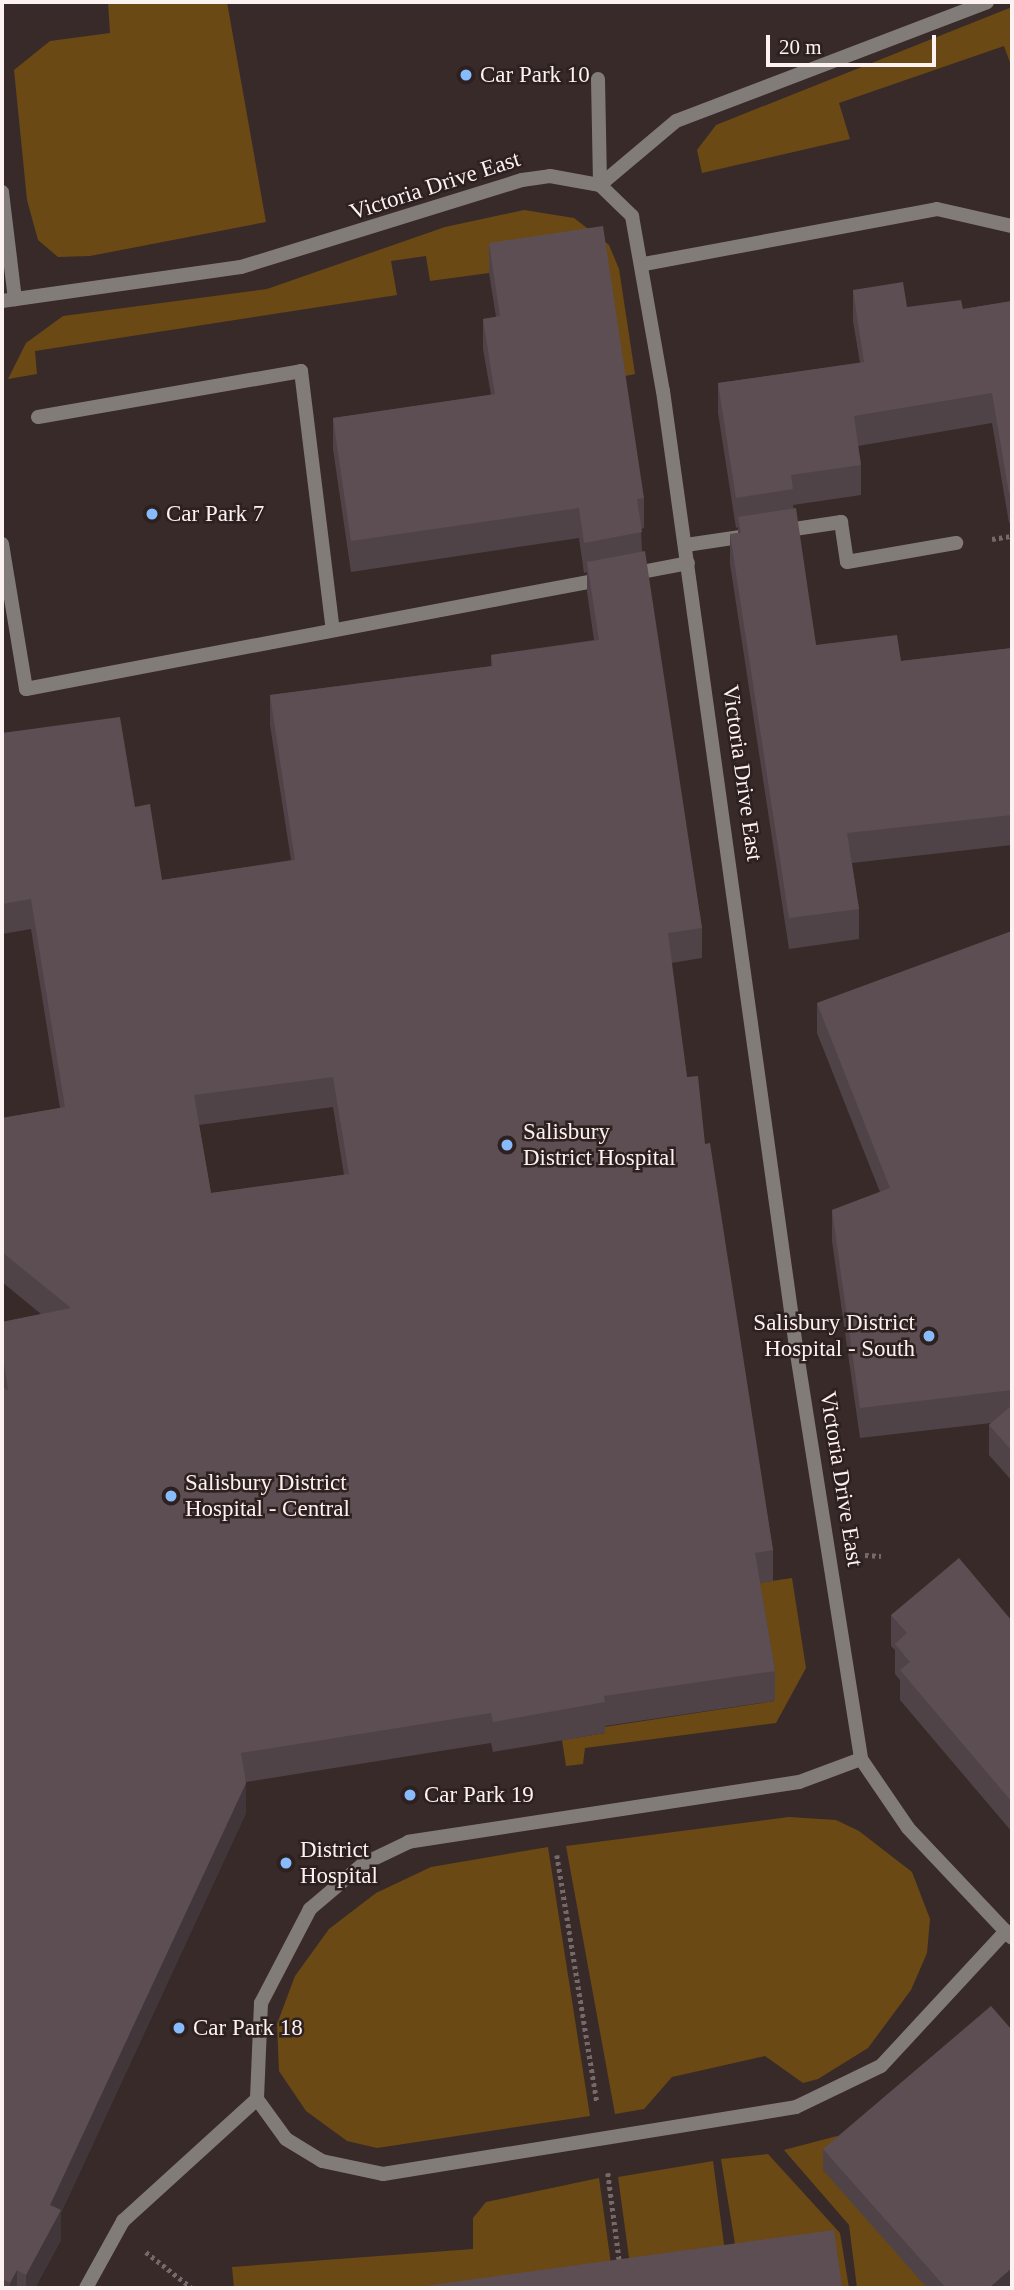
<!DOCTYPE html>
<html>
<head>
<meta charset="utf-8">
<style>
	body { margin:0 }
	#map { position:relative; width:1014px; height:2290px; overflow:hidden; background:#372a29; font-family:"Times New Roman",serif }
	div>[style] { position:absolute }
	.green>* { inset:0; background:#6b4914 }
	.path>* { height:4.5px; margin-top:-2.25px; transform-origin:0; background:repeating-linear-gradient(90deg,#756a69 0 3.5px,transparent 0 7px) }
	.lane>* { height:14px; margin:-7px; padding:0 7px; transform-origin:7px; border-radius:7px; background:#827c79 }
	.street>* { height:14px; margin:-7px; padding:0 7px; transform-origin:7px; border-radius:7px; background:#827c79 }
	.wall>* { inset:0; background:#504347 }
	.shaded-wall>* { inset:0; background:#41373a }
	.building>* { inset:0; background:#5d4e53 }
	.dots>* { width:19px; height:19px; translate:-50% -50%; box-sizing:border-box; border:4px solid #2d201f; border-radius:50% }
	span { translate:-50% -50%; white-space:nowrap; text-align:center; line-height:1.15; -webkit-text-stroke:5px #2d201f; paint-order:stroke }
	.poi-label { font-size:23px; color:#fbf2f1 }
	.left { translate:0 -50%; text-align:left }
	.right { translate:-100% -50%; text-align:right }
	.street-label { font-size:23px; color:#fbf2f1 }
	.frame { position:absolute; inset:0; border:4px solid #fbf2f1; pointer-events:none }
	.scale { position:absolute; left:766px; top:35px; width:170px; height:32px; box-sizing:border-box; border:4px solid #fbf2f1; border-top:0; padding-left:9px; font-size:21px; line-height:24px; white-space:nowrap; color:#fbf2f1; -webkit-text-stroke:5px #2d201f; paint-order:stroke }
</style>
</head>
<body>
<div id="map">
	<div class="green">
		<div style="clip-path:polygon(108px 2px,227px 2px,266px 222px,90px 256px,58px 257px,38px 240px,27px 200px,14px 70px,50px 41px,110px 33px)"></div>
		<div style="clip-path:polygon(1012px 7px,1012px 68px,1004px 46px,839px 103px,850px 139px,702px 173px,697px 150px,716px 125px)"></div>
		<div style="clip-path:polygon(524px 210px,574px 218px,609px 245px,619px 269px,635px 374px,620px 377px,489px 273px,430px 281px,426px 256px,391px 261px,397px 295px,35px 351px,37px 374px,8px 379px,26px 343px,63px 316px,267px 289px,445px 227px)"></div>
		<div style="clip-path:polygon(792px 1578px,806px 1668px,776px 1723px,585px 1748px,583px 1764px,566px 1766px,562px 1740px,605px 1733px,604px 1727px,775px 1701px,536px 1617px)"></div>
		<div style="clip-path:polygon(789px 1817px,836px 1820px,859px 1831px,912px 1872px,930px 1919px,927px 1953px,911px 1990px,868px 2048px,818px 2079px,803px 2083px,765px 2056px,672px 2077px,644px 2109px,615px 2114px,566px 1846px)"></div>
		<div style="clip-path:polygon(548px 1847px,590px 2116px,377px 2148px,347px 2141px,306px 2111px,279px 2071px,277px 2024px,295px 1976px,329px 1929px,376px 1893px,431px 1867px)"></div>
		<div style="clip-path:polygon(837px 2136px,848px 2149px,927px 2288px,857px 2288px,849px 2225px,784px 2150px)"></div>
		<div style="clip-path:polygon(768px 2154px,840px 2233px,849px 2288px,737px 2256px,721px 2159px)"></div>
		<div style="clip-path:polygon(713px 2161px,725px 2252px,630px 2265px,618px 2177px)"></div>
		<div style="clip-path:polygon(599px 2178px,611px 2264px,446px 2288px,234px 2288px,232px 2267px,473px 2249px,473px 2218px,486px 2202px)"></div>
	</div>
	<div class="path">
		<div style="left:992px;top:539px;width:20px;rotate:-9deg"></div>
		<div style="left:865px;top:1555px;width:16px;rotate:4deg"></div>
		<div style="left:557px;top:1855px;width:250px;rotate:80.8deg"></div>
		<div style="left:608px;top:2173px;width:93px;rotate:82.6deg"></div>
		<div style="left:146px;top:2252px;width:58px;rotate:38deg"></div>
	</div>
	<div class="lane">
		<div style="left:598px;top:79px;width:106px;rotate:88.9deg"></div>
		<div style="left:600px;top:185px;width:99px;rotate:-40.1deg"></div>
		<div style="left:676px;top:121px;width:333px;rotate:-20.9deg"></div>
		<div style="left:2px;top:192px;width:108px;rotate:83.1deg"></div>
		<div style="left:644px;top:264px;width:298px;rotate:-10.6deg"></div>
		<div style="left:937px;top:209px;width:77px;rotate:12.8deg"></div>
		<div style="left:38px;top:417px;width:267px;rotate:-9.9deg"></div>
		<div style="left:301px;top:371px;width:261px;rotate:83deg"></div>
		<div style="left:781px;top:531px;width:61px;rotate:-8.5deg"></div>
		<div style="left:841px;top:522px;width:40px;rotate:81.5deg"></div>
		<div style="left:847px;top:562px;width:111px;rotate:-9.9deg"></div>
		<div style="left:2px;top:544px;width:147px;rotate:80.6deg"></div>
		<div style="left:26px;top:689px;width:588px;rotate:-10.78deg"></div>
		<div style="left:686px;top:545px;width:62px;rotate:-8.4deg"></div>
		<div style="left:631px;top:574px;width:58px;rotate:-10.9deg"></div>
		<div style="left:861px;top:1759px;width:66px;rotate:159.6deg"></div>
		<div style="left:799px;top:1782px;width:395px;rotate:171.3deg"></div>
		<div style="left:409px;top:1842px;width:51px;rotate:154.4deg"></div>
		<div style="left:363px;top:1864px;width:70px;rotate:139.7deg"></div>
		<div style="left:310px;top:1909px;width:106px;rotate:117.5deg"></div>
		<div style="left:261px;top:2003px;width:96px;rotate:92.4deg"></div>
		<div style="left:257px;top:2099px;width:49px;rotate:54.1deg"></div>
		<div style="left:286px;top:2139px;width:42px;rotate:31.4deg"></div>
		<div style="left:322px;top:2161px;width:62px;rotate:12deg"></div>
		<div style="left:383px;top:2174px;width:418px;rotate:-9.2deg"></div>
		<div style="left:796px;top:2107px;width:94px;rotate:-25.8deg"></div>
		<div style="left:881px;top:2066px;width:184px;rotate:-47.2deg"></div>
		<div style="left:86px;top:2288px;width:77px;rotate:-61.1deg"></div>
		<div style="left:123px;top:2221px;width:181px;rotate:-42.3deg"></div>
	</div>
	<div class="street">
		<div style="left:2px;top:301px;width:241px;rotate:-8.1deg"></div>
		<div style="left:241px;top:267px;width:294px;rotate:-17.2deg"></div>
		<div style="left:522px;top:180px;width:28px;rotate:-8deg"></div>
		<div style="left:550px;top:176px;width:51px;rotate:10.2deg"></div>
		<div style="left:600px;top:185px;width:45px;rotate:44.1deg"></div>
		<div style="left:632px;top:216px;width:178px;rotate:80deg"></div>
		<div style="left:663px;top:391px;width:972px;rotate:82.08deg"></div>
		<div style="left:797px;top:1354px;width:410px;rotate:81deg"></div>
		<div style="left:861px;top:1759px;width:83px;rotate:55.7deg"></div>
		<div style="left:908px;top:1828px;width:151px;rotate:46.6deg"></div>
	</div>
	<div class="wall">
		<div style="clip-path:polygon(evenodd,489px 243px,644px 498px,644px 528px,641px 529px,642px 551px,702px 928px,702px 958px,671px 963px,687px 1077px,705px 1144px,773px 1550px,773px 1581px,760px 1583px,775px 1671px,775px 1701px,605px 1726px,605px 1733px,493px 1752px,491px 1743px,246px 1782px,246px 1813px,61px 2213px,61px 2240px,35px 2288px,2px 2288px,2px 1387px,3px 1387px,2px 1379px,2px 1322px,41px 1314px,2px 1282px,2px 1118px,60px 1108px,31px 929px,2px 934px,2px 733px,135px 807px,162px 880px,291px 860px,270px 725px,270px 695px,491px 666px,491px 655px,594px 640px,587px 592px,587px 572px,584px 573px,579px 538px,351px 572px,333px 449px,333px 418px,491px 395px,483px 349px,483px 319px,496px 317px,489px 273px,489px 243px,333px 1107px,344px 1175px,211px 1193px,199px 1125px,333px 1107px)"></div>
		<div style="clip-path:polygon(853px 290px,907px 307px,963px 309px,1012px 301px,1012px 522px,1009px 523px,992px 423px,858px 446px,861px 465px,861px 495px,793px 505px,816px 645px,901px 661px,1012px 648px,1012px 845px,852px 863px,859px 909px,859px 939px,789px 949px,730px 564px,730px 534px,738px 533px,738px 527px,736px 528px,718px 413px,718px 383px,860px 363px,853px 321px)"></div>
		<div style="clip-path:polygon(1012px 931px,1012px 1481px,989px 1455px,989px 1425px,991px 1423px,860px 1438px,832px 1241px,832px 1210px,880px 1192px,817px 1033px,817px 1003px)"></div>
		<div style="clip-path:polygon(891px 1615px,1012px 1621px,1012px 1832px,900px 1700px,900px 1680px,895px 1674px,895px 1650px,891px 1646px)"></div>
		<div style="clip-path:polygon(823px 2149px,1012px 2288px,927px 2288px,823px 2170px)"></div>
	</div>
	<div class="shaded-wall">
		<div style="clip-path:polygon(246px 1783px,246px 1813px,61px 2213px,61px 2240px,35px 2288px,26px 2288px,26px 2275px,50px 2205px)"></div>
		<div style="clip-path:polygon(1012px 2268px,1012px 2288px,989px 2288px)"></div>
		<div style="clip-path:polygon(17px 2270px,17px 2288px,10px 2288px,10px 2283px)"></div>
	</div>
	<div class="building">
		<div style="clip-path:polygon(603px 226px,644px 498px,637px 499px,642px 532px,584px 543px,579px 508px,351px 541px,333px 418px,495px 394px,483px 319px,500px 316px,489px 243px)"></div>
		<div style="clip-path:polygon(903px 282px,907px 307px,961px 300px,963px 309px,1012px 301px,1012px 492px,1009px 493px,992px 393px,854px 416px,861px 465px,791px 475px,793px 489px,736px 498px,718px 383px,864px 362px,853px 290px)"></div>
		<div style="clip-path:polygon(796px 508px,816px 645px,897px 635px,901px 661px,1012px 648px,1012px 815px,847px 833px,859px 909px,789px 918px,730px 534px,741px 533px,738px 517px)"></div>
		<div style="clip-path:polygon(evenodd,645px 551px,702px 928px,668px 933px,687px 1077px,698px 1076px,705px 1144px,710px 1143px,773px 1550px,755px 1553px,775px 1671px,604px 1696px,605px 1702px,493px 1722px,491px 1713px,241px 1753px,246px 1783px,50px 2205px,61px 2210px,26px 2275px,17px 2270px,10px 2283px,2px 2279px,2px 1387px,8px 1390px,2px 1349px,2px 1322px,71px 1308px,2px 1252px,2px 1118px,65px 1107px,31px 899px,2px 904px,2px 733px,120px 717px,135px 807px,150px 804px,162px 880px,295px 860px,270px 695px,493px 666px,491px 655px,599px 640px,587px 562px,645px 551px,333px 1077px,349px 1174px,211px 1193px,194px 1095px,333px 1077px)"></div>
		<div style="clip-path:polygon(1012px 931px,1012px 1390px,860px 1408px,832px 1210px,890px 1188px,817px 1003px)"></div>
		<div style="clip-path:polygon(1012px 1405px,1012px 1451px,989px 1425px)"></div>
		<div style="clip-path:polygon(959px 1558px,1012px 1621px,1012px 1802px,900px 1670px,910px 1662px,895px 1644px,907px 1633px,891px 1615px)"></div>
		<div style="clip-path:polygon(991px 2006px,1012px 2030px,1012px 2268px,989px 2288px,946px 2288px,823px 2149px)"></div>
		<div style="clip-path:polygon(834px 2230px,842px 2288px,417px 2288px,417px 2287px)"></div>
	</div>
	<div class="dots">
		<div style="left:466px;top:75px;background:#87bbfb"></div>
		<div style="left:152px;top:514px;background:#87bbfb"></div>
		<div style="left:507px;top:1145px;background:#87bbfb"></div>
		<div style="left:929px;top:1336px;background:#87bbfb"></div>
		<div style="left:171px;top:1496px;background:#87bbfb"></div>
		<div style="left:410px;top:1795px;background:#87bbfb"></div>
		<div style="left:286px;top:1863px;background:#87bbfb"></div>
		<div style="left:179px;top:2028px;background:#87bbfb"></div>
	</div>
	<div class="poi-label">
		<span class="left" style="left:480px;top:75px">Car Park 10</span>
		<span class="left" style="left:166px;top:514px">Car Park 7</span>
		<span class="left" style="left:523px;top:1145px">Salisbury<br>District Hospital</span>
		<span class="right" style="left:915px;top:1336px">Salisbury District<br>Hospital - South</span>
		<span class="left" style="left:185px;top:1496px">Salisbury District<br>Hospital - Central</span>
		<span class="left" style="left:424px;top:1795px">Car Park 19</span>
		<span class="left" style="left:300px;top:1863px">District<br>Hospital</span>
		<span class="left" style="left:193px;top:2028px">Car Park 18</span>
	</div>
	<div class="street-label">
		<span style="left:435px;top:186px;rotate:-18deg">Victoria Drive East</span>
		<span style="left:742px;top:773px;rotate:82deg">Victoria Drive East</span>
		<span style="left:841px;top:1479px;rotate:81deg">Victoria Drive East</span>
	</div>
	<div class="frame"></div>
	<div class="scale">20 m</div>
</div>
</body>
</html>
